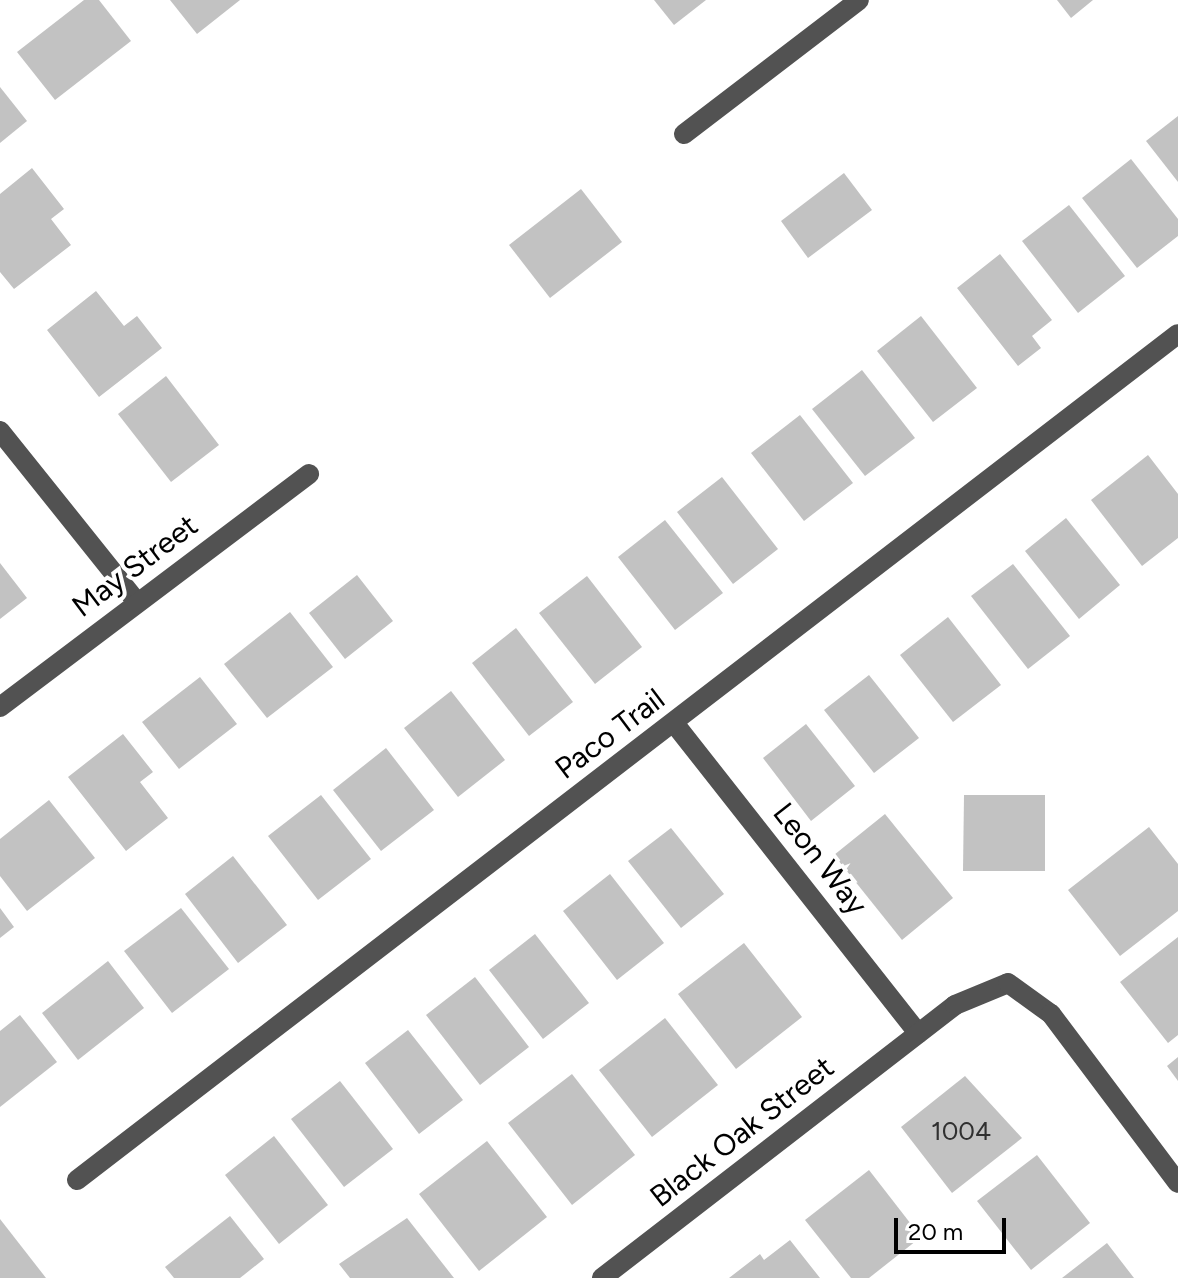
<!DOCTYPE html>
<html>
<head>
<meta charset="utf-8">
<style>
	body { margin:0 }
	#map { position:relative; width:1178px; height:1278px; overflow:hidden; background:#fff; font-family:Figtree,sans-serif }
	div>[style] { position:absolute }
	.building>* { inset:0; background:#c2c2c2 }
	.minor>* { height:20px; margin:-10px; padding:0 10px; transform-origin:10px; border-radius:10px; background:#525252 }
	span { translate:-50% -50%; white-space:nowrap; text-align:center; line-height:1.15; -webkit-text-stroke:8px #fff; paint-order:stroke }
	.number-label { font-size:26px; color:#303030 }
	.number-label span { -webkit-text-stroke-width:0 }
	.street-label { font-size:30px; color:#000 }
	.scale { position:absolute; left:894px; top:1218px; width:112px; height:36px; box-sizing:border-box; border:4px solid #000; border-top:0; padding-left:10px; font-size:24px; line-height:28px; white-space:nowrap; color:#000; -webkit-text-stroke:6px #fff; paint-order:stroke }
</style>
</head>
<body>
<div id="map">
	<div class="building">
		<div style="clip-path:polygon(84px 0,99px 0,131px 41px,55px 100px,17px 52px)"></div>
		<div style="clip-path:polygon(170px 0,240px 0,197px 34px)"></div>
		<div style="clip-path:polygon(654px 0,706px 0,674px 25px)"></div>
		<div style="clip-path:polygon(1057px 0,1093px 0,1071px 18px)"></div>
		<div style="clip-path:polygon(0 87px,27px 121px,0 143px)"></div>
		<div style="clip-path:polygon(1178px 116px,1178px 182px,1146px 141px)"></div>
		<div style="clip-path:polygon(1131px 159px,1178px 219px,1178px 236px,1137px 268px,1082px 198px)"></div>
		<div style="clip-path:polygon(32px 168px,64px 209px,51px 219px,71px 245px,14px 289px,0 272px,0 194px)"></div>
		<div style="clip-path:polygon(844px 173px,872px 210px,808px 258px,781px 221px)"></div>
		<div style="clip-path:polygon(581px 189px,622px 242px,550px 298px,509px 245px)"></div>
		<div style="clip-path:polygon(1069px 205px,1125px 276px,1078px 313px,1022px 241px)"></div>
		<div style="clip-path:polygon(1000px 254px,1052px 320px,1032px 336px,1041px 348px,1018px 366px,957px 288px)"></div>
		<div style="clip-path:polygon(96px 291px,124px 326px,137px 316px,162px 348px,99px 397px,47px 330px)"></div>
		<div style="clip-path:polygon(921px 316px,977px 388px,933px 422px,877px 351px)"></div>
		<div style="clip-path:polygon(862px 370px,915px 438px,865px 476px,812px 409px)"></div>
		<div style="clip-path:polygon(166px 376px,219px 445px,171px 482px,118px 414px)"></div>
		<div style="clip-path:polygon(800px 415px,853px 483px,804px 521px,751px 453px)"></div>
		<div style="clip-path:polygon(1148px 455px,1178px 494px,1178px 538px,1142px 566px,1091px 500px)"></div>
		<div style="clip-path:polygon(722px 477px,778px 549px,733px 584px,677px 512px)"></div>
		<div style="clip-path:polygon(1066px 518px,1120px 585px,1079px 619px,1025px 551px)"></div>
		<div style="clip-path:polygon(665px 520px,723px 593px,675px 630px,618px 557px)"></div>
		<div style="clip-path:polygon(0 563px,27px 598px,0 619px)"></div>
		<div style="clip-path:polygon(1013px 564px,1070px 636px,1028px 669px,971px 596px)"></div>
		<div style="clip-path:polygon(357px 575px,393px 621px,345px 659px,309px 613px)"></div>
		<div style="clip-path:polygon(587px 576px,642px 647px,595px 684px,539px 613px)"></div>
		<div style="clip-path:polygon(290px 612px,333px 667px,267px 718px,224px 664px)"></div>
		<div style="clip-path:polygon(948px 617px,1001px 685px,953px 722px,900px 655px)"></div>
		<div style="clip-path:polygon(516px 628px,573px 702px,529px 736px,472px 663px)"></div>
		<div style="clip-path:polygon(869px 675px,919px 738px,874px 773px,824px 710px)"></div>
		<div style="clip-path:polygon(200px 677px,237px 724px,179px 769px,142px 722px)"></div>
		<div style="clip-path:polygon(451px 691px,505px 760px,458px 797px,404px 728px)"></div>
		<div style="clip-path:polygon(806px 724px,855px 786px,811px 821px,763px 758px)"></div>
		<div style="clip-path:polygon(123px 734px,153px 772px,140px 782px,168px 818px,126px 851px,68px 777px)"></div>
		<div style="clip-path:polygon(386px 748px,434px 810px,381px 851px,333px 790px)"></div>
		<div style="clip-path:polygon(321px 795px,371px 859px,318px 900px,268px 836px)"></div>
		<div style="clip-path:polygon(964px 795px,1045px 795px,1045px 871px,963px 871px)"></div>
		<div style="clip-path:polygon(49px 800px,95px 858px,27px 911px,0 876px,0 839px)"></div>
		<div style="clip-path:polygon(885px 814px,953px 898px,902px 940px,834px 855px)"></div>
		<div style="clip-path:polygon(1149px 827px,1178px 864px,1178px 911px,1120px 956px,1068px 890px)"></div>
		<div style="clip-path:polygon(671px 828px,724px 894px,681px 928px,628px 861px)"></div>
		<div style="clip-path:polygon(233px 856px,287px 925px,238px 963px,185px 894px)"></div>
		<div style="clip-path:polygon(610px 874px,664px 943px,617px 980px,563px 911px)"></div>
		<div style="clip-path:polygon(0 908px,14px 927px,0 938px)"></div>
		<div style="clip-path:polygon(181px 908px,229px 969px,172px 1013px,124px 951px)"></div>
		<div style="clip-path:polygon(535px 934px,589px 1003px,543px 1039px,489px 970px)"></div>
		<div style="clip-path:polygon(1178px 937px,1178px 1035px,1168px 1043px,1120px 982px)"></div>
		<div style="clip-path:polygon(744px 943px,802px 1017px,736px 1069px,678px 994px)"></div>
		<div style="clip-path:polygon(108px 961px,144px 1008px,78px 1060px,42px 1013px)"></div>
		<div style="clip-path:polygon(475px 977px,529px 1047px,480px 1085px,426px 1015px)"></div>
		<div style="clip-path:polygon(20px 1015px,57px 1062px,0 1107px,0 1031px)"></div>
		<div style="clip-path:polygon(665px 1018px,718px 1085px,652px 1137px,599px 1070px)"></div>
		<div style="clip-path:polygon(408px 1030px,463px 1100px,419px 1134px,365px 1063px)"></div>
		<div style="clip-path:polygon(1178px 1057px,1178px 1081px,1167px 1066px)"></div>
		<div style="clip-path:polygon(572px 1074px,635px 1155px,572px 1205px,508px 1123px)"></div>
		<div style="clip-path:polygon(965px 1076px,1022px 1138px,952px 1193px,901px 1127px)"></div>
		<div style="clip-path:polygon(340px 1081px,393px 1149px,344px 1187px,291px 1119px)"></div>
		<div style="clip-path:polygon(274px 1136px,328px 1205px,279px 1244px,225px 1175px)"></div>
		<div style="clip-path:polygon(487px 1141px,547px 1217px,479px 1271px,419px 1194px)"></div>
		<div style="clip-path:polygon(1037px 1155px,1090px 1223px,1031px 1270px,977px 1201px)"></div>
		<div style="clip-path:polygon(869px 1170px,921px 1237px,869px 1278px,851px 1278px,805px 1220px)"></div>
		<div style="clip-path:polygon(230px 1216px,264px 1259px,240px 1278px,174px 1278px,165px 1267px)"></div>
		<div style="clip-path:polygon(407px 1218px,454px 1278px,350px 1278px,339px 1264px)"></div>
		<div style="clip-path:polygon(0 1219px,46px 1278px,0 1278px)"></div>
		<div style="clip-path:polygon(790px 1240px,820px 1278px,729px 1278px,760px 1254px,764px 1260px)"></div>
		<div style="clip-path:polygon(1107px 1243px,1134px 1278px,1062px 1278px)"></div>
	</div>
	<div class="minor">
		<div style="left:684px;top:134px;width:220px;rotate:-37.4deg"></div>
		<div style="left:0;top:431px;width:218px;rotate:51.3deg"></div>
		<div style="left:0;top:707px;width:387px;rotate:-37deg"></div>
		<div style="left:674px;top:723px;width:395px;rotate:51.8deg"></div>
		<div style="left:77px;top:1180px;width:1388px;rotate:-37.54deg"></div>
		<div style="left:602px;top:1278px;width:446px;rotate:-37.7deg"></div>
		<div style="left:955px;top:1005px;width:57px;rotate:-22.5deg"></div>
		<div style="left:1008px;top:983px;width:53px;rotate:35.8deg"></div>
		<div style="left:1051px;top:1014px;width:211px;rotate:53.1deg"></div>
	</div>
	<div class="number-label">
		<span style="left:961px;top:1132px">1004</span>
	</div>
	<div class="street-label">
		<span style="left:135px;top:566px;rotate:-37deg">May Street</span>
		<span style="left:610px;top:734px;rotate:-37deg">Paco Trail</span>
		<span style="left:820px;top:859px;rotate:52deg">Leon Way</span>
		<span style="left:742px;top:1132px;rotate:-38deg">Black Oak Street</span>
	</div>
	<div class="scale">20 m</div>
</div>
</body>
</html>
